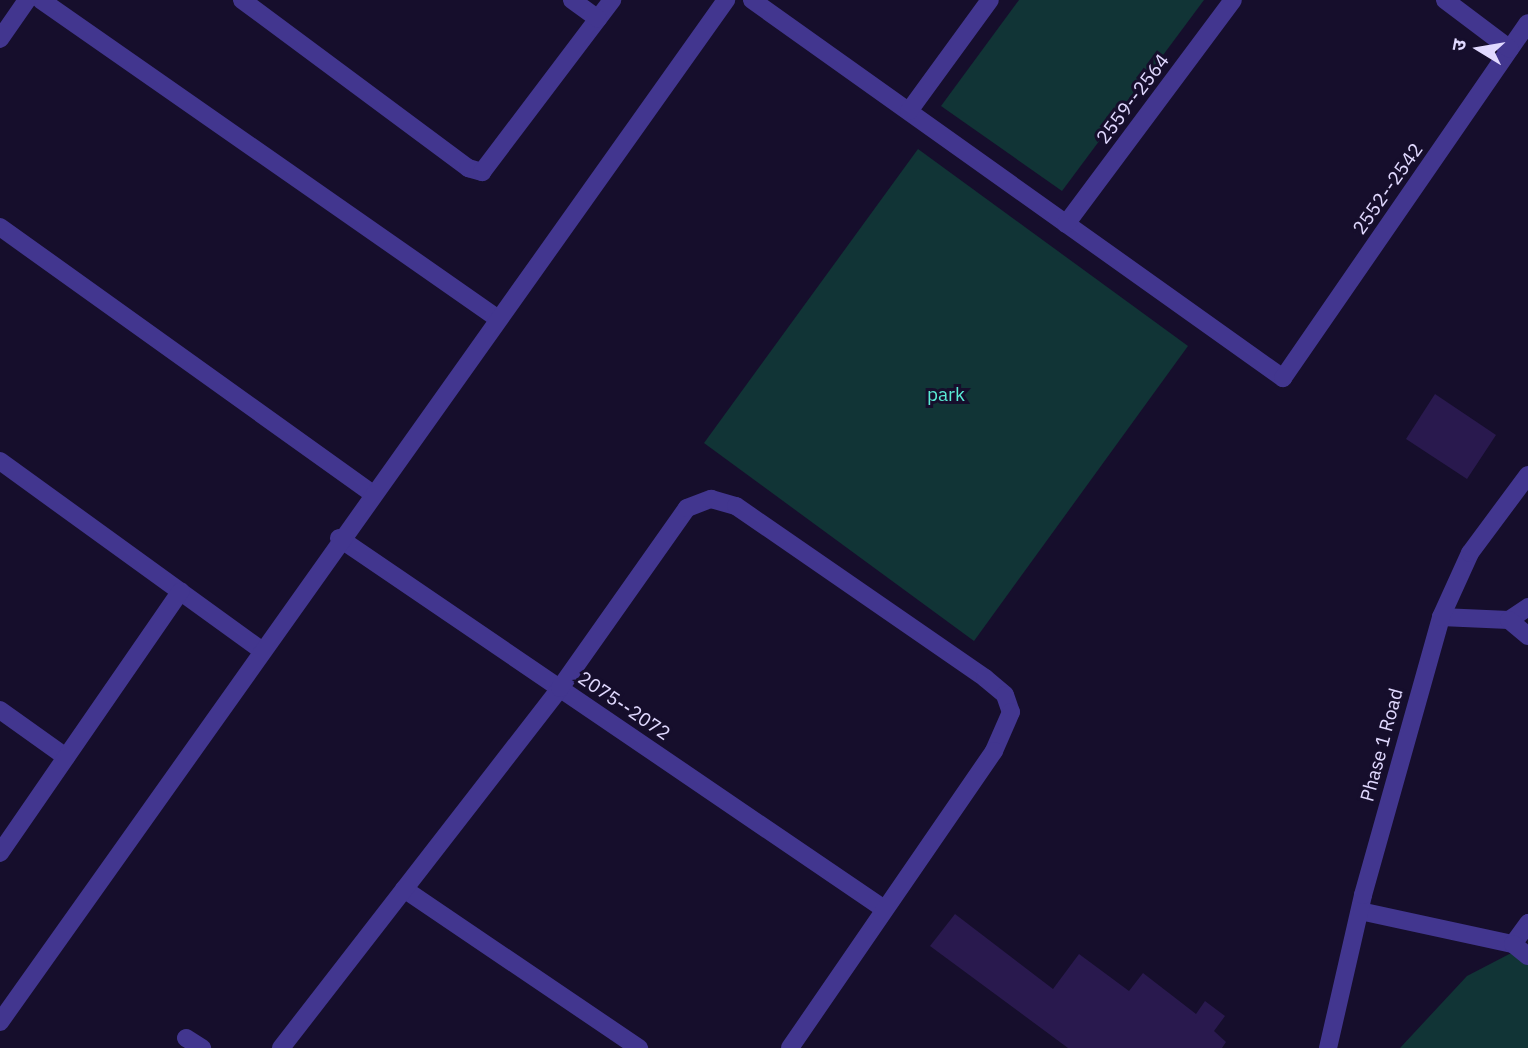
<!DOCTYPE html>
<html>
<head>
<meta charset="utf-8">
<style>
	body { margin:0 }
	#map { position:relative; width:1528px; height:1048px; overflow:hidden; background:#160e2c; font-family:"IBM Plex Sans","Noto Sans Devanagari",sans-serif }
	div>[style] { position:absolute }
	.green>* { inset:0; background:#113436 }
	.building>* { inset:0; background:#29194e }
	.minor>* { height:18px; margin:-9px; padding:0 9px; transform-origin:9px; border-radius:9px; background:#42368f }
	span { translate:-50% -50%; white-space:nowrap; text-align:center; line-height:1.15; -webkit-text-stroke:6px #160e2c; paint-order:stroke }
	.street-label { font-size:19px; color:#e1d9ff }
	.park-label { font-size:19px; color:#59ebd5 }
	.north { position:absolute; left:1444px; top:14px; width:70px; height:70px; -webkit-text-stroke:5px #160e2c; paint-order:stroke; rotate:281deg; font-size:19px; font-weight:700; line-height:28px; text-align:center; color:#e1d9ff }
	.north::after { content:''; display:block; margin:auto; width:24px; height:32px; background:#e1d9ff; clip-path:polygon(50% 0,100% 100%,50% 72%,0 100%) }
</style>
</head>
<body>
<div id="map">
	<div class="green">
		<div style="clip-path:polygon(1019px 0,1204px 0,1062px 191px,941px 106px)"></div>
		<div style="clip-path:polygon(918px 149px,1188px 346px,974px 641px,704px 443px)"></div>
		<div style="clip-path:polygon(1519px 949px,1528px 956px,1528px 1048px,1400px 1048px,1467px 976px)"></div>
	</div>
	<div class="building">
		<div style="clip-path:polygon(1435px 394px,1496px 435px,1467px 479px,1406px 439px)"></div>
		<div style="clip-path:polygon(955px 914px,1053px 989px,1079px 954px,1129px 991px,1143px 973px,1196px 1014px,1205px 1001px,1225px 1016px,1214px 1031px,1226px 1042px,1222px 1048px,1068px 1048px,930px 946px)"></div>
	</div>
	<div class="minor">
		<div style="left:41px;top:0;width:556px;rotate:34.89deg"></div>
		<div style="left:242px;top:0;width:282px;rotate:36.6deg"></div>
		<div style="left:468px;top:168px;width:15px;rotate:16deg"></div>
		<div style="left:482px;top:172px;width:216px;rotate:-52.9deg"></div>
		<div style="left:572px;top:0;width:32px;rotate:36deg"></div>
		<div style="left:752px;top:0;width:652px;rotate:35.45deg"></div>
		<div style="left:1283px;top:378px;width:431px;rotate:-55.4deg"></div>
		<div style="left:1445px;top:0;width:81px;rotate:37deg"></div>
		<div style="left:0;top:39px;width:47px;rotate:-55.3deg"></div>
		<div style="left:909px;top:111px;width:137px;rotate:-53.9deg"></div>
		<div style="left:1066px;top:224px;width:279px;rotate:-53.3deg"></div>
		<div style="left:0;top:227px;width:457px;rotate:35.6deg"></div>
		<div style="left:0;top:461px;width:322px;rotate:35.9deg"></div>
		<div style="left:339px;top:538px;width:659px;rotate:34.24deg"></div>
		<div style="left:1441px;top:617px;width:68px;rotate:2.5deg"></div>
		<div style="left:1509px;top:620px;width:23px;rotate:-34deg"></div>
		<div style="left:1509px;top:620px;width:25px;rotate:40deg"></div>
		<div style="left:0;top:710px;width:81px;rotate:35.5deg"></div>
		<div style="left:0;top:853px;width:318px;rotate:-55.4deg"></div>
		<div style="left:404px;top:889px;width:284px;rotate:34.1deg"></div>
		<div style="left:1360px;top:911px;width:157px;rotate:12.2deg"></div>
		<div style="left:1513px;top:944px;width:26px;rotate:-54deg"></div>
		<div style="left:1513px;top:944px;width:19px;rotate:39deg"></div>
		<div style="left:0;top:1022px;width:1254px;rotate:-54.61deg"></div>
		<div style="left:186px;top:1038px;width:19px;rotate:32deg"></div>
		<div style="left:281px;top:1048px;width:455px;rotate:-52.2deg"></div>
		<div style="left:560px;top:688px;width:220px;rotate:-54.8deg"></div>
		<div style="left:687px;top:508px;width:26px;rotate:-21deg"></div>
		<div style="left:711px;top:499px;width:26px;rotate:16deg"></div>
		<div style="left:736px;top:506px;width:303px;rotate:34.6deg"></div>
		<div style="left:985px;top:678px;width:26px;rotate:40deg"></div>
		<div style="left:1005px;top:695px;width:18px;rotate:71deg"></div>
		<div style="left:1011px;top:712px;width:43px;rotate:113.6deg"></div>
		<div style="left:994px;top:751px;width:360px;rotate:124.5deg"></div>
		<div style="left:1328px;top:1048px;width:157px;rotate:-77.1deg"></div>
		<div style="left:1363px;top:895px;width:289px;rotate:-74.3deg"></div>
		<div style="left:1441px;top:617px;width:70px;rotate:-65.6deg"></div>
		<div style="left:1470px;top:553px;width:97px;rotate:-53.4deg"></div>
	</div>
	<div class="street-label">
		<span style="left:1133px;top:99px;rotate:-53deg">2559--2564</span>
		<span style="left:1388px;top:189px;rotate:-55deg">2552--2542</span>
		<span style="left:624px;top:706px;rotate:34deg">2075--2072</span>
		<span style="left:1382px;top:745px;rotate:-75deg">Phase 1 Road</span>
	</div>
	<div class="park-label">
		<span style="left:946px;top:395px">park</span>
	</div>
	<div class="north">उ</div>
</div>
</body>
</html>
